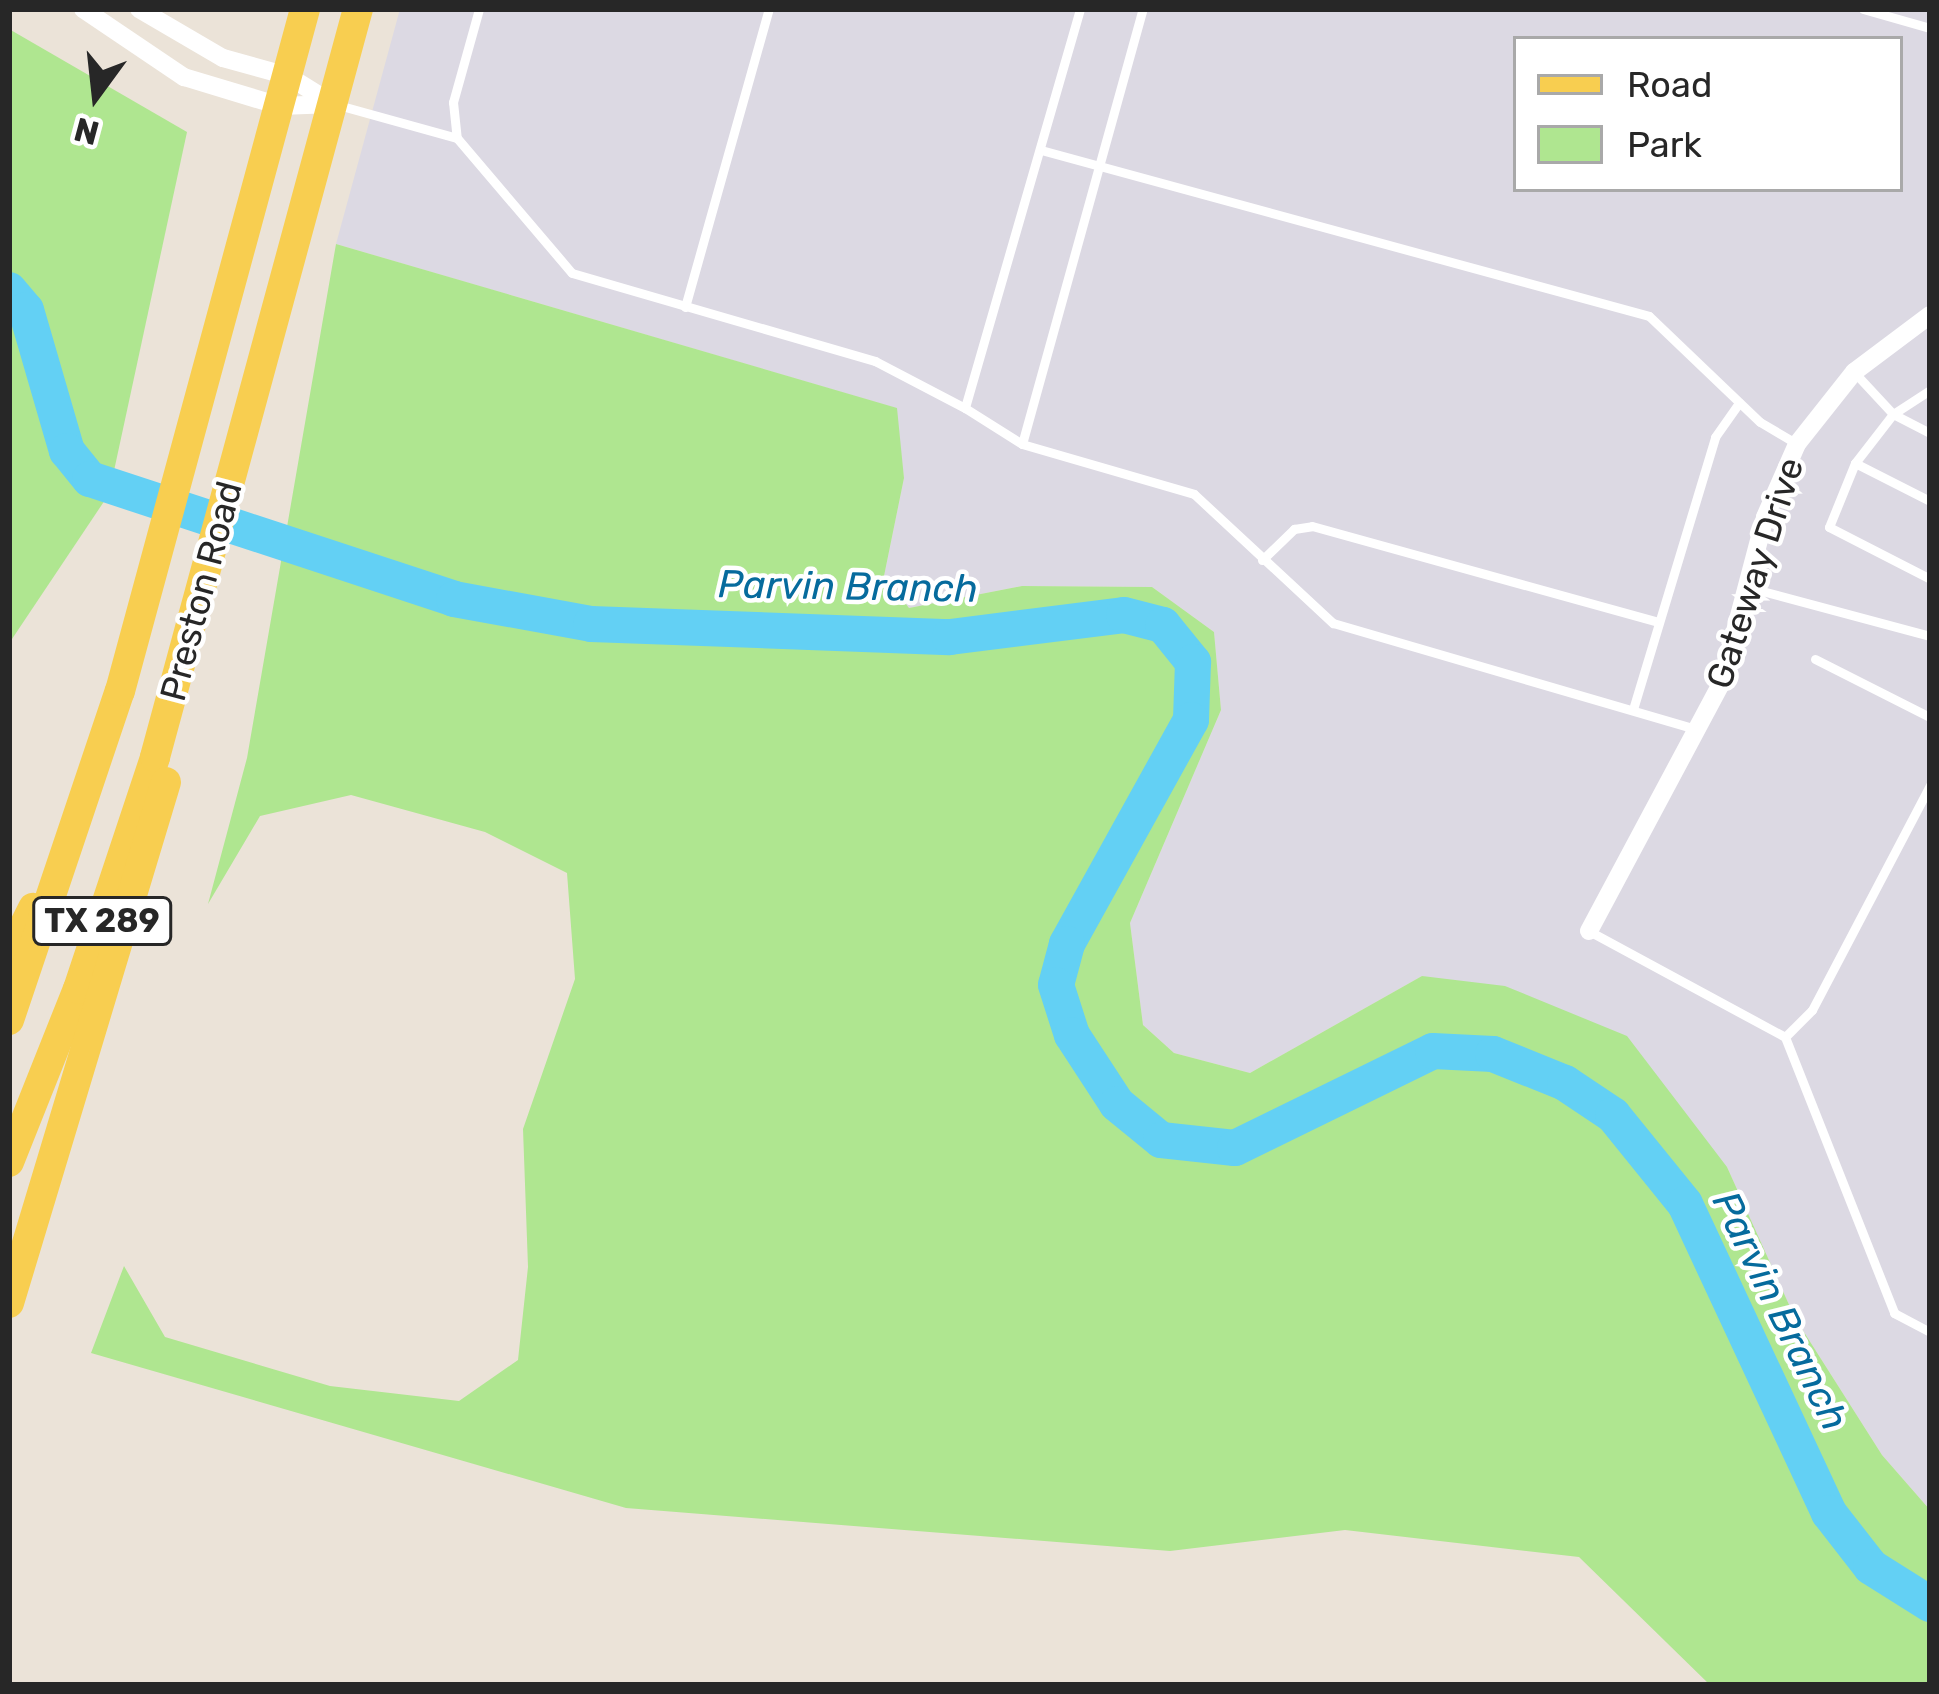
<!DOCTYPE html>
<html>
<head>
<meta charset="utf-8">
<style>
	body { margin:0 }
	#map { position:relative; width:1939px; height:1694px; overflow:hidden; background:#ebe3d8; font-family:Rubik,sans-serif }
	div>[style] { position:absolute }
	.industrial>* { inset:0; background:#dcd9e3 }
	.green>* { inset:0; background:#afe690 }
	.river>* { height:36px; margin:-18px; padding:0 18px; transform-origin:18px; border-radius:18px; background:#63d0f4 }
	.lane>* { height:9px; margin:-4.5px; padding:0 4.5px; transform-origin:4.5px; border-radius:4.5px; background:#fff }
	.street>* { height:18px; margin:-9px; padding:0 9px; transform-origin:9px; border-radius:9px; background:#fff }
	.primary>* { height:30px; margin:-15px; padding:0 15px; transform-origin:15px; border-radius:15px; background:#f8ce50 }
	span { translate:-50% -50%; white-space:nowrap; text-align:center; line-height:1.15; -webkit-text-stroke:9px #fff; paint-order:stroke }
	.shield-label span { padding:3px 9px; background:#fff; border:3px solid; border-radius:9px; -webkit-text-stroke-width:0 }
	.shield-label { font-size:33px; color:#272727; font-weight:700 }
	.street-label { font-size:36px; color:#272727 }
	.water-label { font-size:39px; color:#066b9d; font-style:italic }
	.frame { position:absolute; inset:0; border:12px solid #272727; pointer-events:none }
	.legend { position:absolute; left:1513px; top:36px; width:390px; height:156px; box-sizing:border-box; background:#fff; border:3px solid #a9a9a9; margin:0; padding:15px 21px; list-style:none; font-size:36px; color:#272727 }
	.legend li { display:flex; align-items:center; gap:24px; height:60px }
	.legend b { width:60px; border:3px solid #a9a9a9 }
	.north { position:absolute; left:36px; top:36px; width:120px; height:120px; -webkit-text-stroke:9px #fff; paint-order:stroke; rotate:195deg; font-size:33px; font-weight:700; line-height:48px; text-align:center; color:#272727 }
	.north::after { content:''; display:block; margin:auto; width:42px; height:54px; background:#272727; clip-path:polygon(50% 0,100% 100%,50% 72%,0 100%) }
</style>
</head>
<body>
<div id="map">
	<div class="industrial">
		<div style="clip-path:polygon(evenodd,400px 9px,1930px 9px,1930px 1510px,1882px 1455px,1795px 1318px,1727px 1167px,1422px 976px,1250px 1073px,1174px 1053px,1143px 1025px,1130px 923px,1221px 710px,1214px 632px,1152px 587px,1022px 586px,909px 608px,884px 576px,904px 478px,896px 408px,336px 244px,400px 9px,1516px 39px,1900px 39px,1900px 189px,1516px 189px,1516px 39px)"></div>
	</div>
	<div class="green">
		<div style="clip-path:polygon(9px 29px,187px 132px,109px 494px,10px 642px)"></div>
		<div style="clip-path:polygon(336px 244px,897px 408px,904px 478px,884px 576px,909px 608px,1022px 586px,1152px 587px,1214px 632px,1221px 710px,1130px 923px,1143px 1025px,1174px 1053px,1250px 1073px,1422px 976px,1505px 986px,1627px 1036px,1727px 1167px,1795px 1318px,1882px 1455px,1930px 1510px,1930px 1685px,1710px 1685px,1579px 1557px,1345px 1530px,1170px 1551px,626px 1508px,91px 1353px,124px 1266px,165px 1337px,330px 1386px,459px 1401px,518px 1360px,528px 1267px,523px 1129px,575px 979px,567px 873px,485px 832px,351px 795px,260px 816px,208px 904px,247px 758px)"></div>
	</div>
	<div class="river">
		<div style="left:9px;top:290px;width:26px;rotate:50deg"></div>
		<div style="left:26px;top:310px;width:147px;rotate:73.8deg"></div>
		<div style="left:67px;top:451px;width:36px;rotate:51deg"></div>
		<div style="left:90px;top:479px;width:383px;rotate:18.2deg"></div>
		<div style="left:454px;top:599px;width:139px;rotate:10.3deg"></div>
		<div style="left:591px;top:624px;width:359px;rotate:2.1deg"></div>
		<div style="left:950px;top:637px;width:175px;rotate:-7.2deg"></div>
		<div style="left:1124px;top:615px;width:40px;rotate:14.4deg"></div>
		<div style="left:1163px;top:625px;width:48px;rotate:51deg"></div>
		<div style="left:1193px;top:662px;width:58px;rotate:92deg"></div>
		<div style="left:1191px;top:720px;width:256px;rotate:119deg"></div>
		<div style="left:1067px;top:944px;width:42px;rotate:105deg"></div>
		<div style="left:1056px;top:985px;width:52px;rotate:72.3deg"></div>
		<div style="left:1072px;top:1035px;width:82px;rotate:56.9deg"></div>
		<div style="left:1117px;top:1104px;width:57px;rotate:39.3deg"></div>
		<div style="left:1161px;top:1140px;width:74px;rotate:6.2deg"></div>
		<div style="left:1235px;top:1148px;width:220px;rotate:-26.1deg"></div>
		<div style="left:1433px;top:1051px;width:60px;rotate:2.9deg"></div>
		<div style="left:1493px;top:1054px;width:78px;rotate:21.9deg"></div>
		<div style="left:1565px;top:1083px;width:58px;rotate:33.7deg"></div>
		<div style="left:1613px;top:1115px;width:114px;rotate:51deg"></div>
		<div style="left:1685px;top:1204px;width:341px;rotate:65deg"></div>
		<div style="left:1829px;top:1513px;width:68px;rotate:52.1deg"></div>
		<div style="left:1871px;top:1567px;width:70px;rotate:32.1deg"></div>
	</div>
	<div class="lane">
		<div style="left:479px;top:9px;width:97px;rotate:105.6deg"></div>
		<div style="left:453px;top:102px;width:36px;rotate:84deg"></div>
		<div style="left:457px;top:138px;width:177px;rotate:49.6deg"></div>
		<div style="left:572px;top:273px;width:316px;rotate:16.2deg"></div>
		<div style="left:875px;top:361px;width:102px;rotate:27.6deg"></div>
		<div style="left:1080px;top:9px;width:415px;rotate:106.1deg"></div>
		<div style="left:965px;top:408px;width:67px;rotate:32.3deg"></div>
		<div style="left:1022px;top:444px;width:179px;rotate:16.2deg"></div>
		<div style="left:1194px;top:494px;width:190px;rotate:42.9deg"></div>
		<div style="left:1333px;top:623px;width:380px;rotate:16.3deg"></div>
		<div style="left:1863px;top:9px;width:70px;rotate:15.8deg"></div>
		<div style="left:338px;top:105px;width:123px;rotate:15.5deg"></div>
		<div style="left:1041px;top:150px;width:630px;rotate:15.27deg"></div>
		<div style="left:1649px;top:316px;width:153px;rotate:43.7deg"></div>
		<div style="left:1760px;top:422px;width:43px;rotate:30.7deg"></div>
		<div style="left:685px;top:307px;width:310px;rotate:-74.3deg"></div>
		<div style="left:1854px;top:372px;width:57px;rotate:47.1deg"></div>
		<div style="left:1893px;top:414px;width:42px;rotate:27.2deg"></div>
		<div style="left:1930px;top:390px;width:44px;rotate:147deg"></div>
		<div style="left:1893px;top:414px;width:62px;rotate:127.8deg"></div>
		<div style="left:1855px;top:463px;width:69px;rotate:112.1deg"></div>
		<div style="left:1829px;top:527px;width:114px;rotate:27.2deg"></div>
		<div style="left:1022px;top:444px;width:452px;rotate:-74.5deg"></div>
		<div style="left:1855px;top:463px;width:84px;rotate:26.9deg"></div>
		<div style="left:1262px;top:560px;width:45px;rotate:-44.1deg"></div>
		<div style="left:1294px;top:529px;width:18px;rotate:-9deg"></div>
		<div style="left:1312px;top:526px;width:360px;rotate:15.5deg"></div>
		<div style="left:1747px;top:587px;width:189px;rotate:15deg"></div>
		<div style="left:1815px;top:659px;width:129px;rotate:26.8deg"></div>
		<div style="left:1634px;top:706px;width:281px;rotate:-73.2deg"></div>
		<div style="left:1715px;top:437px;width:42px;rotate:-54.8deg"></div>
		<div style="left:1589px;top:931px;width:223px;rotate:28.4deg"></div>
		<div style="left:1785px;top:1037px;width:297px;rotate:68.4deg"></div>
		<div style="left:1894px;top:1313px;width:41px;rotate:27.8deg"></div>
		<div style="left:1785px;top:1037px;width:38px;rotate:-45deg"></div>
		<div style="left:1812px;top:1010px;width:254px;rotate:-62.3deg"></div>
	</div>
	<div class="street">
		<div style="left:83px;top:9px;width:122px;rotate:34deg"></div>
		<div style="left:184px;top:77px;width:100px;rotate:16.8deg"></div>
		<div style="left:280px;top:106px;width:53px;rotate:-2.2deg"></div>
		<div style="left:139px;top:9px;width:97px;rotate:30.3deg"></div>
		<div style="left:223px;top:58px;width:67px;rotate:15.5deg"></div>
		<div style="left:288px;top:76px;width:53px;rotate:31.9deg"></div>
		<div style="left:1589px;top:931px;width:280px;rotate:-61.9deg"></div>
		<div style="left:1721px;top:684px;width:173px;rotate:-75.2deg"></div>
		<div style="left:1765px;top:517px;width:80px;rotate:-66.3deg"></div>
		<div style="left:1797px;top:444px;width:92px;rotate:-51.6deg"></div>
		<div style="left:1854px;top:372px;width:95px;rotate:-36.9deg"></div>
	</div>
	<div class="primary">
		<div style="left:9px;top:956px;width:54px;rotate:-63.4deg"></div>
		<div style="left:9px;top:1020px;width:347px;rotate:-71.4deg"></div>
		<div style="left:120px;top:691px;width:707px;rotate:-74.82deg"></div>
		<div style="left:9px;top:1162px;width:186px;rotate:-68.3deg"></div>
		<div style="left:78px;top:989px;width:244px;rotate:-71.6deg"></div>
		<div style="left:155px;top:757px;width:775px;rotate:-74.82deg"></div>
		<div style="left:9px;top:1303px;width:544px;rotate:-73.23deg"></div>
	</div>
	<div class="shield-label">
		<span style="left:102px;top:921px">TX 289</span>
	</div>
	<div class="street-label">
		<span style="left:1755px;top:573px;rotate:-72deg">Gateway Drive</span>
		<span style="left:201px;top:591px;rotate:-75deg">Preston Road</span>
	</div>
	<div class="water-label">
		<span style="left:848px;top:587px;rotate:1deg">Parvin Branch</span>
		<span style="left:1780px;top:1311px;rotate:64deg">Parvin Branch</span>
	</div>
	<div class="frame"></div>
	<ul class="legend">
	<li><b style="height:15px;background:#f8ce50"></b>Road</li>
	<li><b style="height:33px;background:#afe690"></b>Park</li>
	</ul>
	<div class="north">N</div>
</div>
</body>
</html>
